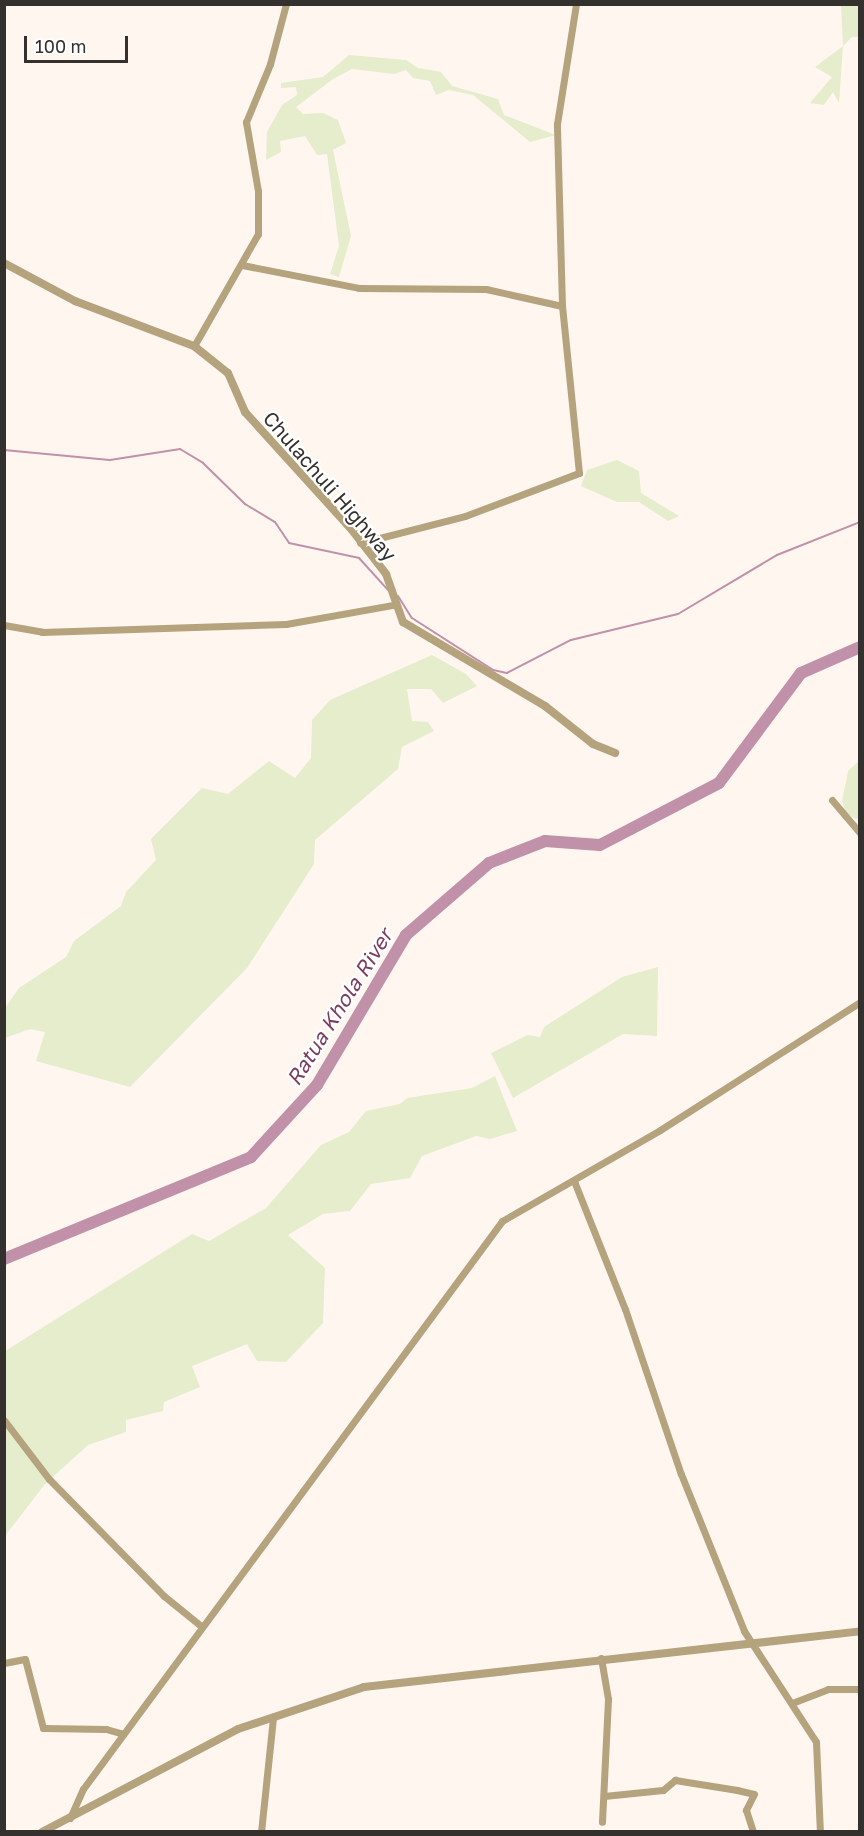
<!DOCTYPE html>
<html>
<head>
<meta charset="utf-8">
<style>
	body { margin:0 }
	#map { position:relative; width:864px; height:1836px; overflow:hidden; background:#fff6f0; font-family:"Golos Text",sans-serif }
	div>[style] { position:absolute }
	.green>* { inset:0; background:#e5edcc }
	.stream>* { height:2px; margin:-1px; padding:0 1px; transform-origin:1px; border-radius:1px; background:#c091a8 }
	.river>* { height:12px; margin:-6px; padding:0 6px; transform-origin:6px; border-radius:6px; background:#c091a8 }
	.minor>* { height:7px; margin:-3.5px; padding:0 3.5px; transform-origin:3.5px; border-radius:3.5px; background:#b5a37e }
	.tertiary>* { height:8px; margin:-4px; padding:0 4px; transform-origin:4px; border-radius:4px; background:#b5a37e }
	span { translate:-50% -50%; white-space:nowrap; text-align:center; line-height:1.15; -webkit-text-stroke:4.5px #fff; paint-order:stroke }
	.street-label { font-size:20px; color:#34302d }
	.water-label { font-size:21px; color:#7a3d5e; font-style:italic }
	.frame { position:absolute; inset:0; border:6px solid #34302d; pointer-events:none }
	.scale { position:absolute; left:24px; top:36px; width:104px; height:27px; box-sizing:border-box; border:3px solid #34302d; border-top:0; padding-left:8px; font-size:18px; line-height:21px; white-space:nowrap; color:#34302d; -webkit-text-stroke:4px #fff; paint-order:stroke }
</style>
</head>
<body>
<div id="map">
	<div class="green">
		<div style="clip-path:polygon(841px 5px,859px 5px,859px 37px,852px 37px,843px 46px,839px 103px,833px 92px,824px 105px,810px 103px,832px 77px,815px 67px,843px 46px)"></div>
		<div style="clip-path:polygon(349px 55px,406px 60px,418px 68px,441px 72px,452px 86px,498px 99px,504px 115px,556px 135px,530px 142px,473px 95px,449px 90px,436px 95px,430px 81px,413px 78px,406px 70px,394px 74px,352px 69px,333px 79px,296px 107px,303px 114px,323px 113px,338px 120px,346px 143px,333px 150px,351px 236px,339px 277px,330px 274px,339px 246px,327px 154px,317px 155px,305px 136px,280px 141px,281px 152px,266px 160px,267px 132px,282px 105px,297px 95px,296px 87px,281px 88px,281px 83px,323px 77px)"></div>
		<div style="clip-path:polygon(617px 460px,639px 471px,641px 493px,679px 516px,668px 521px,639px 502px,617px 502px,581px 486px,587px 470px)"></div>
		<div style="clip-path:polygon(432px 655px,466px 674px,477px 686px,443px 703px,431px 689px,407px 689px,412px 721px,428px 722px,434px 731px,402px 747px,398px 769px,315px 840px,314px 864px,247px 968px,130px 1087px,36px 1061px,45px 1032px,30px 1029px,5px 1038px,5px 1008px,19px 988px,66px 957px,74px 941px,121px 906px,126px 892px,156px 860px,151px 839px,202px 788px,228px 794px,269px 761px,295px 778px,311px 758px,312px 720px,330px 700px)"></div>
		<div style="clip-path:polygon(859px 761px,859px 818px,856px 819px,846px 813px,842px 801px,848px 771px)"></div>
		<div style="clip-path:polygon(658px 967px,657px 1036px,623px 1034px,513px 1098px,491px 1053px,528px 1035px,540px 1037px,544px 1027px,622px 977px)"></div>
		<div style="clip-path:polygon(495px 1076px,517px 1131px,490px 1139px,476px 1136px,422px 1156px,410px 1178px,371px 1184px,350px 1211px,323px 1214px,288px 1235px,325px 1268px,323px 1323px,286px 1362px,257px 1361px,247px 1344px,192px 1366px,200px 1387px,164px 1402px,163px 1411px,126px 1420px,126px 1432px,88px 1445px,45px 1484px,5px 1536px,5px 1351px,192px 1234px,209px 1241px,266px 1208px,321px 1145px,349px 1132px,366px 1111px,400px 1104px,407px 1098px,472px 1088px)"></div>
	</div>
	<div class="stream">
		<div style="left:4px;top:450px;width:106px;rotate:5.4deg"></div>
		<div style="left:110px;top:460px;width:71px;rotate:-8.9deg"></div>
		<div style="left:180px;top:449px;width:27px;rotate:31deg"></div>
		<div style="left:203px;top:463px;width:59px;rotate:44.3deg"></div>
		<div style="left:245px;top:504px;width:35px;rotate:31deg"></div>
		<div style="left:275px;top:522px;width:25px;rotate:56deg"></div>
		<div style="left:289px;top:543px;width:72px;rotate:12.1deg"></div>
		<div style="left:359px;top:558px;width:43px;rotate:47.8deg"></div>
		<div style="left:398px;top:596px;width:26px;rotate:58deg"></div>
		<div style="left:412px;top:618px;width:96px;rotate:32.7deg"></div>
		<div style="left:493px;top:670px;width:14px;rotate:12deg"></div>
		<div style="left:507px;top:673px;width:72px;rotate:-27.3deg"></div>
		<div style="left:571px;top:640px;width:110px;rotate:-13.7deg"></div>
		<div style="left:678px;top:614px;width:115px;rotate:-30.8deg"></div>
		<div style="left:777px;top:555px;width:89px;rotate:-21.7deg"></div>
	</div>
	<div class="river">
		<div style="left:4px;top:1259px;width:267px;rotate:-22.4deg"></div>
		<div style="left:251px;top:1157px;width:98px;rotate:-47.5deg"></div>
		<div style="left:317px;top:1085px;width:174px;rotate:-59.3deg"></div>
		<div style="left:406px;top:935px;width:110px;rotate:-40.9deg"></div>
		<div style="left:489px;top:863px;width:60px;rotate:-21.4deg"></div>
		<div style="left:545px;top:841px;width:55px;rotate:4.2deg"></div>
		<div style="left:600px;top:845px;width:134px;rotate:-27.5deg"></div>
		<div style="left:719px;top:783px;width:137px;rotate:-53.3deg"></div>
		<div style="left:801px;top:673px;width:64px;rotate:-23.8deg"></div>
	</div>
	<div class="minor">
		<div style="left:242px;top:265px;width:119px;rotate:11.1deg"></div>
		<div style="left:359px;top:288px;width:127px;rotate:0.5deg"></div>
		<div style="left:486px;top:289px;width:78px;rotate:12.6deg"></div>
		<div style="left:194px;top:346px;width:129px;rotate:-60.3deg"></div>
		<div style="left:258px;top:234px;width:43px;rotate:-90deg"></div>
		<div style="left:258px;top:191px;width:70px;rotate:-99.9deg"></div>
		<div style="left:246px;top:122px;width:63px;rotate:-67.5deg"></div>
		<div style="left:270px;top:64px;width:62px;rotate:-75.1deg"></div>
		<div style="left:360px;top:543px;width:108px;rotate:-14.4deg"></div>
		<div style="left:465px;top:516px;width:122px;rotate:-20.7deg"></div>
		<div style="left:579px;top:473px;width:168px;rotate:-95.8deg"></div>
		<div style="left:562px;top:306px;width:182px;rotate:-91.6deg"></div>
		<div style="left:557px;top:124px;width:121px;rotate:-81deg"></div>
		<div style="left:4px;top:625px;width:39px;rotate:10deg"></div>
		<div style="left:42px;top:632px;width:244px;rotate:-1.9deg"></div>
		<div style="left:286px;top:624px;width:109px;rotate:-10.1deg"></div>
		<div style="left:832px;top:800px;width:43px;rotate:49.7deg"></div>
		<div style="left:574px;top:1181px;width:138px;rotate:68.3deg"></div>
		<div style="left:625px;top:1309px;width:174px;rotate:71.3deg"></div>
		<div style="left:681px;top:1474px;width:169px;rotate:68.1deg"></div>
		<div style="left:744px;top:1631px;width:132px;rotate:57deg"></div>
		<div style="left:816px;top:1742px;width:90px;rotate:87.5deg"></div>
		<div style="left:4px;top:1420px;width:74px;rotate:52.7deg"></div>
		<div style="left:49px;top:1479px;width:164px;rotate:45.5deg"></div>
		<div style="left:164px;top:1596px;width:48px;rotate:39deg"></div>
		<div style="left:601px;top:1658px;width:42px;rotate:80.3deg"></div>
		<div style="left:608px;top:1699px;width:123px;rotate:92.8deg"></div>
		<div style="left:4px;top:1663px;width:21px;rotate:-11deg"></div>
		<div style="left:25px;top:1659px;width:71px;rotate:75.4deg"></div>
		<div style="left:43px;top:1728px;width:63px;rotate:0.9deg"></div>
		<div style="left:106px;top:1729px;width:18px;rotate:16deg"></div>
		<div style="left:792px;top:1703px;width:39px;rotate:-21deg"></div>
		<div style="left:828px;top:1689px;width:32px"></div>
		<div style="left:604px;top:1796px;width:59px;rotate:-5.8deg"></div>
		<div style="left:663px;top:1790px;width:16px;rotate:-40deg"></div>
		<div style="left:675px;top:1780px;width:63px;rotate:9.2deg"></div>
		<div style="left:737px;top:1790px;width:17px;rotate:13deg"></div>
		<div style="left:754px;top:1794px;width:18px;rotate:117deg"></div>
		<div style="left:746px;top:1810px;width:23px;rotate:72deg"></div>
		<div style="left:70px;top:1818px;width:32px;rotate:-66deg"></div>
		<div style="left:83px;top:1789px;width:706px;rotate:-53.58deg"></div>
		<div style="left:502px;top:1221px;width:182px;rotate:-29.9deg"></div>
		<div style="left:660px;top:1130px;width:237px;rotate:-32.6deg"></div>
		<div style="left:261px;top:1832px;width:116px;rotate:-84deg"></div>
	</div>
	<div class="tertiary">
		<div style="left:4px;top:263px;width:81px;rotate:28.2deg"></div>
		<div style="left:75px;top:301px;width:127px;rotate:20.7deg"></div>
		<div style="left:194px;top:346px;width:43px;rotate:38.5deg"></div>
		<div style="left:228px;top:373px;width:43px;rotate:66.4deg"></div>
		<div style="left:245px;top:412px;width:159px;rotate:47.8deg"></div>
		<div style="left:352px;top:530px;width:56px;rotate:52.3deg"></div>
		<div style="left:386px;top:574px;width:51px;rotate:70.5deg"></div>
		<div style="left:403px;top:622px;width:165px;rotate:30.6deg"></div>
		<div style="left:545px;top:706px;width:61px;rotate:38.4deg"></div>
		<div style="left:593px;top:744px;width:24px;rotate:22deg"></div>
		<div style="left:42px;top:1832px;width:221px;rotate:-27.7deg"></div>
		<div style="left:238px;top:1729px;width:133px;rotate:-18.4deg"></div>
		<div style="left:364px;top:1687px;width:499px;rotate:-6.4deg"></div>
	</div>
	<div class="street-label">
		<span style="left:330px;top:486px;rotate:49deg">Chulachuli Highway</span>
	</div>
	<div class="water-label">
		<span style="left:339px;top:1007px;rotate:-58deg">Ratua Khola River</span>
	</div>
	<div class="frame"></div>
	<div class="scale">100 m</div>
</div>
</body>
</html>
